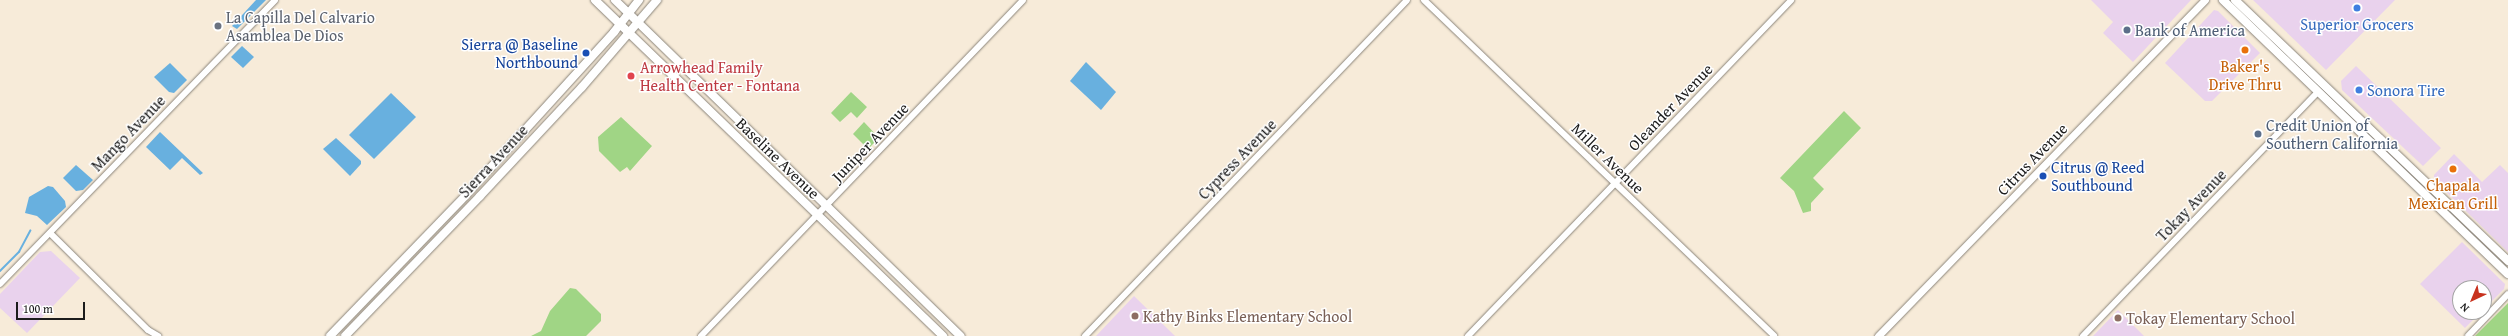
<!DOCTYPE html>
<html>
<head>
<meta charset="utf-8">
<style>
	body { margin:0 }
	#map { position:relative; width:2508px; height:336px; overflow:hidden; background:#f7ebd9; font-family:"Gentium Book Plus",serif }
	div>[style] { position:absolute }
	.built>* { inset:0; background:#e9d2ed }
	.green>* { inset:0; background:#a0d585 }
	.water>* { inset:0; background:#68b0df }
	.stream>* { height:1.5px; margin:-0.75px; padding:0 0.75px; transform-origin:0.75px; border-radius:0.75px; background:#68b0df }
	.roads { filter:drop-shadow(0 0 1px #8a847a) drop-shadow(0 0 1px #8a847a) }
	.tertiary>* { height:6px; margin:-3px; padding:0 3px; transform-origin:3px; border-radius:3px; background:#fff }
	.secondary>* { height:7px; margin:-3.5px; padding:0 3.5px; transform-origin:3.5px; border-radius:3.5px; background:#fff }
	.primary>* { height:8px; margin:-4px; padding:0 4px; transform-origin:4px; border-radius:4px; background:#fff }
	.dots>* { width:11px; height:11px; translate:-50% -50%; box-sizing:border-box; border:2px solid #fff; border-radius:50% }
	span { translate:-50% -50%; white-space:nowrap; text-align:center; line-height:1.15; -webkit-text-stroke:3px #fff; paint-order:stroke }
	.worship-label { font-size:16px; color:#5b616d }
	.left { translate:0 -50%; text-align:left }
	.shop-label { font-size:16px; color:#366cbe }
	.service-label { font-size:16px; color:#4e5e75 }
	.transit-label { font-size:16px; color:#164399 }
	.right { translate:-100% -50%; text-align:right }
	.food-label { font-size:16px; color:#c56008 }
	.health-label { font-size:16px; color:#be3a42 }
	.street-label { font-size:16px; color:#1c1c1c }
	.education-label { font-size:16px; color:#785e54 }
	.north { position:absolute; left:2452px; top:280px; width:40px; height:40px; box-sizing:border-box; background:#fff; border:1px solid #a4a4a4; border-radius:50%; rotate:224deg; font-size:11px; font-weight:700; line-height:16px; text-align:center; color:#1c1c1c }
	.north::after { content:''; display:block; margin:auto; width:14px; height:18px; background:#c8321e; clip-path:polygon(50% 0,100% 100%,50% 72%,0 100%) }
	.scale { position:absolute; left:16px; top:302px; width:69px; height:18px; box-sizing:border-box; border:2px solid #1c1c1c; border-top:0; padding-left:5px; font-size:12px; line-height:14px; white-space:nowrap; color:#1c1c1c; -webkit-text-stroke:3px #fff; paint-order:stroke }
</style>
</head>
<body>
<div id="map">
	<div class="built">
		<div style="clip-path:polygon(2091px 0,2191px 0,2133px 62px,2103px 33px,2113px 22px)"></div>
		<div style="clip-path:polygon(2253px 0,2395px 0,2326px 70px)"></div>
		<div style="clip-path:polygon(2214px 10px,2218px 11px,2260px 53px,2212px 101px,2205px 101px,2165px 63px)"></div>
		<div style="clip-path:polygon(2356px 66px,2441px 148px,2423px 166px,2342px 90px,2341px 81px)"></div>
		<div style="clip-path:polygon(2454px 154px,2482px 182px,2500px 165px,2508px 173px,2508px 252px,2434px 180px,2434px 175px)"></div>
		<div style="clip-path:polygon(2462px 242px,2505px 284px,2504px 289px,2484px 309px,2484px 288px,2460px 288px,2460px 312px,2481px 312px,2465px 328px,2420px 284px)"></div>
		<div style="clip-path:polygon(51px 251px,80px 278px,27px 333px,0 308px,0 294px,40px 252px)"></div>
		<div style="clip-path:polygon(1134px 296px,1175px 336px,1096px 336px)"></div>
		<div style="clip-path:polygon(2118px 310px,2144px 336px,2093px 336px)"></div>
	</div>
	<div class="green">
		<div style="clip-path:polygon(851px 92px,867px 107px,857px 118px,851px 112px,840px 122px,831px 113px)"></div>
		<div style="clip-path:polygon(1844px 111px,1861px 128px,1813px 178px,1824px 189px,1811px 203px,1811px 211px,1803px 213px,1794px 191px,1780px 178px)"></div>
		<div style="clip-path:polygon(621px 117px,652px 146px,630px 171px,627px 167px,620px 172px,599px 151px,598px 137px)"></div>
		<div style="clip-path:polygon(864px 122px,879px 138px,868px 149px,853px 134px)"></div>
		<div style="clip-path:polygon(570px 288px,576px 289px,601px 314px,601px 321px,586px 336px,531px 336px,541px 331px,550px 311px)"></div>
		<div style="clip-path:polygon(2508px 303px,2508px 336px,2475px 336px)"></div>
	</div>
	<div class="water">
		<div style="clip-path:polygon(256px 0,266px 0,237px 29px,232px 26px)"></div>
		<div style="clip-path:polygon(242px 46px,254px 57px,243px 68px,231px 57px)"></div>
		<div style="clip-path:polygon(1086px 62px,1116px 92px,1101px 110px,1070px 81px)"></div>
		<div style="clip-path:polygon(170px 63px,187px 80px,174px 93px,169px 92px,154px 77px)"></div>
		<div style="clip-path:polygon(391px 93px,416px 117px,374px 159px,349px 135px)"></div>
		<div style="clip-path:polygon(160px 132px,203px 173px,200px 175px,182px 158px,170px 170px,146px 147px)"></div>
		<div style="clip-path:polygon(336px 138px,361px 161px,361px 164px,350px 176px,323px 149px)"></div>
		<div style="clip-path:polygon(76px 165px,93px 180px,83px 190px,76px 191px,63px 178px)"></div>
		<div style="clip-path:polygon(48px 186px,53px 187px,65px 201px,66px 207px,47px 225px,37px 216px,25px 213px,29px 197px)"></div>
	</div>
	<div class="stream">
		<div style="left:0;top:271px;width:27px;rotate:-45deg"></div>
		<div style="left:19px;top:252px;width:24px;rotate:-62deg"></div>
	</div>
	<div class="roads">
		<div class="tertiary">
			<div style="left:1424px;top:0;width:485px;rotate:43.8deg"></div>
			<div style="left:50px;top:233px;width:138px;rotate:44.7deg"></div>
			<div style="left:148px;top:330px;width:12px;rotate:31deg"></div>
			<div style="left:0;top:284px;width:395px;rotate:-45.9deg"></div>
			<div style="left:701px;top:336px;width:465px;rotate:-46.2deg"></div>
			<div style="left:1085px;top:336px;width:465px;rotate:-46.2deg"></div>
			<div style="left:1468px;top:336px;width:466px;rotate:-46.1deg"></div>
			<div style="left:2083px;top:336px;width:339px;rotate:-46.1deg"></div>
			<div style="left:2468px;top:336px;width:58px;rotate:-46.4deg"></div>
		</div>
		<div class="secondary">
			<div style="left:1878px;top:336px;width:469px;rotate:-45.8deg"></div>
		</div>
		<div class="primary">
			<div style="left:595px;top:0;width:484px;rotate:44deg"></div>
			<div style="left:615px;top:0;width:482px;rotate:44.2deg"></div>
			<div style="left:2223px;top:0;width:395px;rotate:43.9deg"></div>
			<div style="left:2235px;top:0;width:378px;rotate:43.7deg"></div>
			<div style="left:330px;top:336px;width:194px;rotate:-46deg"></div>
			<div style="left:465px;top:196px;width:222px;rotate:-47.7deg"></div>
			<div style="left:614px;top:32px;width:41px;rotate:-52deg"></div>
			<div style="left:345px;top:336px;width:194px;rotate:-46deg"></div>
			<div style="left:480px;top:196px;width:149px;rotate:-46.9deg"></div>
			<div style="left:582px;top:87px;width:115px;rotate:-49.2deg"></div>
		</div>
	</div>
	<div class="dots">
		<div style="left:2357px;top:8px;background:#3f7fe0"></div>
		<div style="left:218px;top:26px;background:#6b7280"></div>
		<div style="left:2127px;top:30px;background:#5c6f8a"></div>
		<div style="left:2245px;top:50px;background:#e8710a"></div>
		<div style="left:586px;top:53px;background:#1a4fb4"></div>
		<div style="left:631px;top:76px;background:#e0444e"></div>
		<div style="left:2359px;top:90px;background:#3f7fe0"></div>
		<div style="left:2258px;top:134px;background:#5c6f8a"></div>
		<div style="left:2453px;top:169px;background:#e8710a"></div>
		<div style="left:2043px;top:176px;background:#1a4fb4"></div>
		<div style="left:1135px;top:316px;background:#8d6e63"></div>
		<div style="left:2118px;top:318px;background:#8d6e63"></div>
	</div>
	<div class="worship-label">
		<span class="left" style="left:226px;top:26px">La Capilla Del Calvario<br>Asamblea De Dios</span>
	</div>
	<div class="shop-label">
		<span style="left:2357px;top:24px">Superior Grocers</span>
		<span class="left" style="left:2367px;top:90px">Sonora Tire</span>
	</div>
	<div class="service-label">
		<span class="left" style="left:2135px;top:30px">Bank of America</span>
		<span class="left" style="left:2266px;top:134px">Credit Union of<br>Southern California</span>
	</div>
	<div class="transit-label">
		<span class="right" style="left:578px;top:53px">Sierra @ Baseline<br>Northbound</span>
		<span class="left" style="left:2051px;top:176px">Citrus @ Reed<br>Southbound</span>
	</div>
	<div class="food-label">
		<span style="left:2245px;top:75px">Baker's<br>Drive Thru</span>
		<span style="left:2453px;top:194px">Chapala<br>Mexican Grill</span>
	</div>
	<div class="health-label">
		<span class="left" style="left:640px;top:76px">Arrowhead Family<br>Health Center - Fontana</span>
	</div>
	<div class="street-label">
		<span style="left:1670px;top:107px;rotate:-46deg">Oleander Avenue</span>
		<span style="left:128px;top:133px;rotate:-46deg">Mango Avenue</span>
		<span style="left:870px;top:142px;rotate:-46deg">Juniper Avenue</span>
		<span style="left:778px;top:158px;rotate:44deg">Baseline Avenue</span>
		<span style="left:1608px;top:158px;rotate:44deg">Miller Avenue</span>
		<span style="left:1237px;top:159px;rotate:-46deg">Cypress Avenue</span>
		<span style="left:2032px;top:159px;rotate:-46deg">Citrus Avenue</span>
		<span style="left:493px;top:161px;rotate:-47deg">Sierra Avenue</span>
		<span style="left:2191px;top:205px;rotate:-46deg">Tokay Avenue</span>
	</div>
	<div class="education-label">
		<span class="left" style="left:1143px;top:316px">Kathy Binks Elementary School</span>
		<span class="left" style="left:2126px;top:318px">Tokay Elementary School</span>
	</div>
	<div class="north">N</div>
	<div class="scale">100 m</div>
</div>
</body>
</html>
